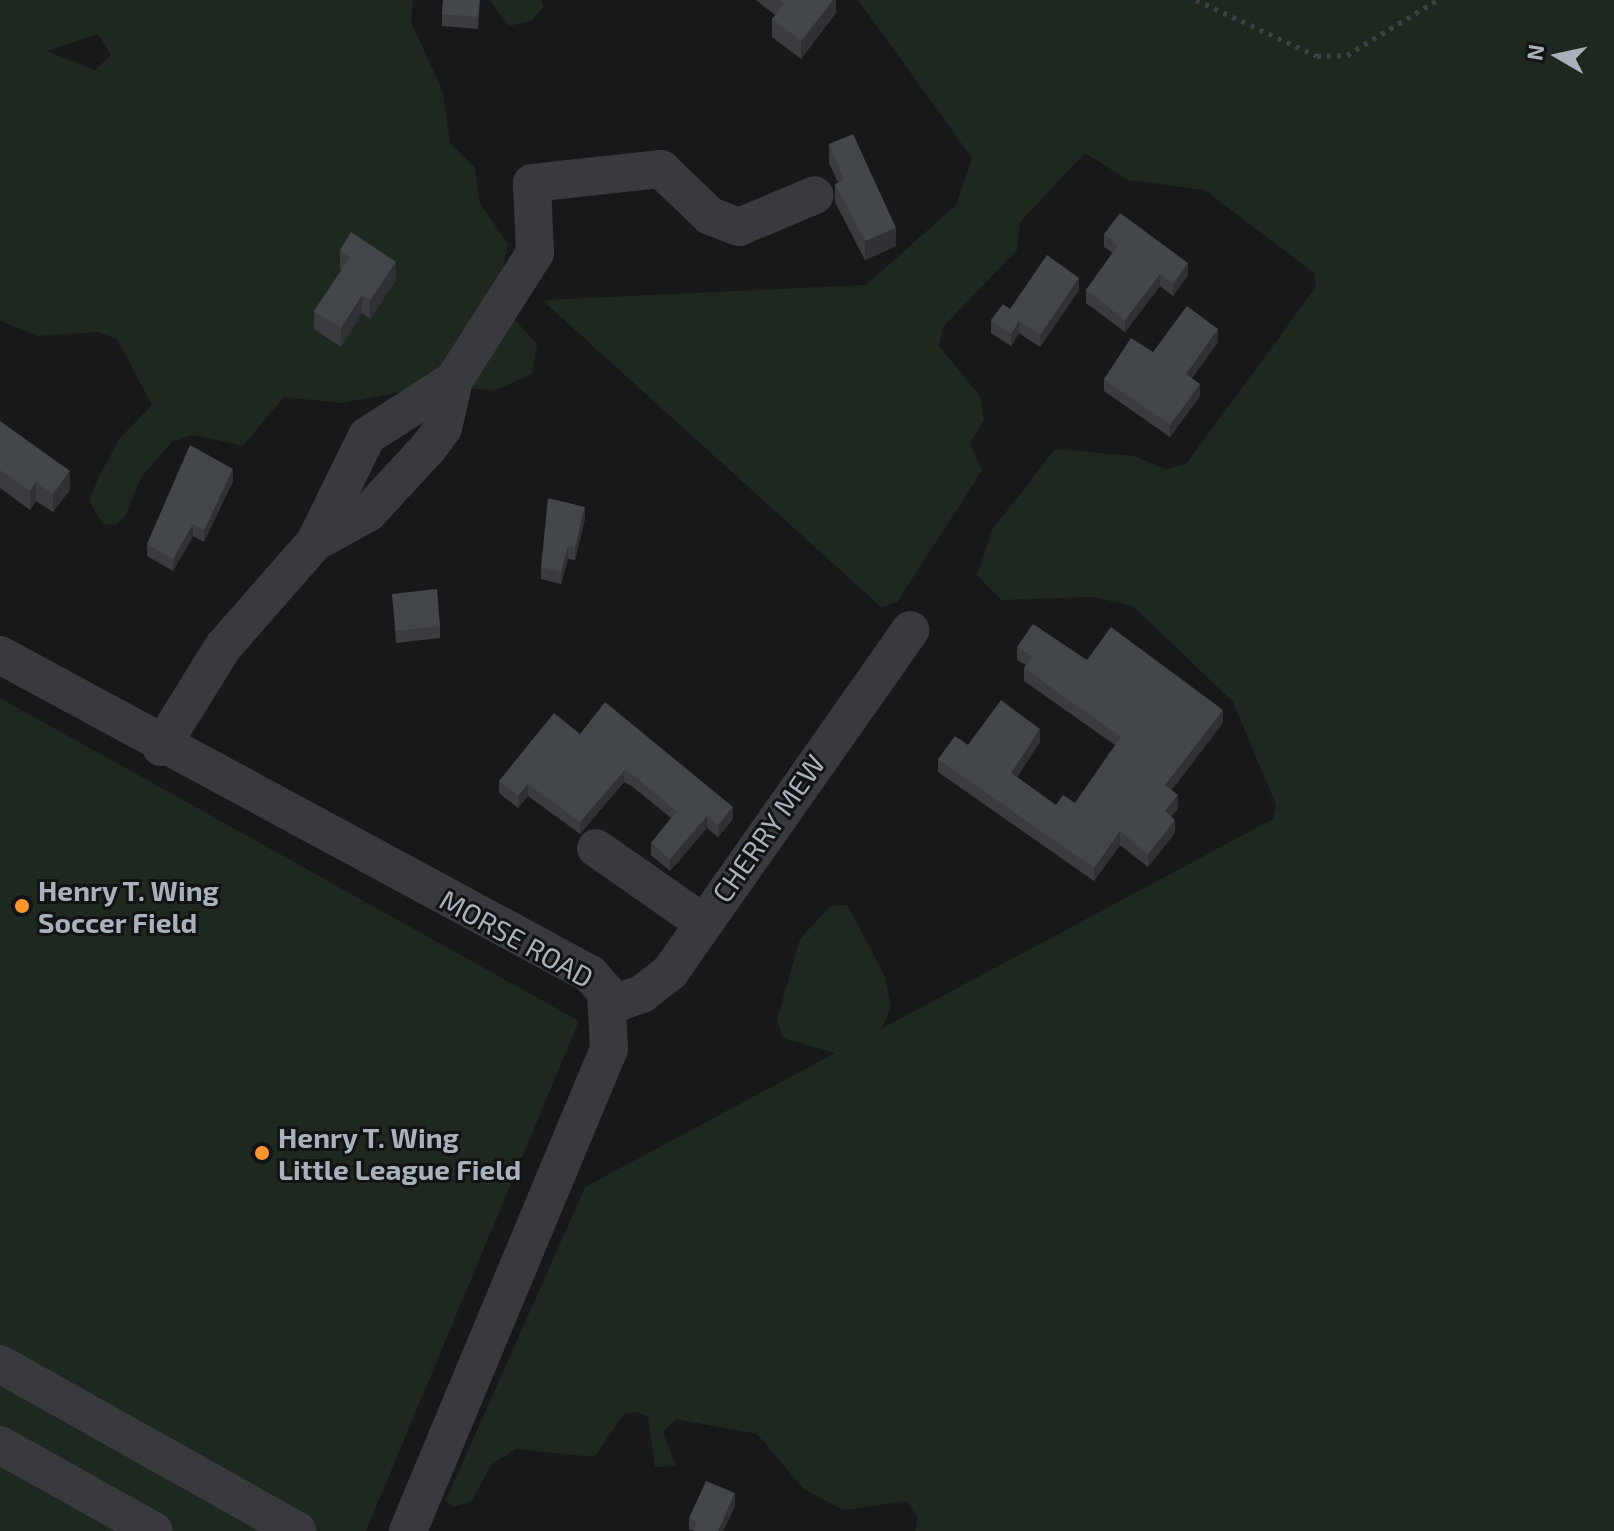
<!DOCTYPE html>
<html>
<head>
<meta charset="utf-8">
<style>
	body { margin:0 }
	#map { position:relative; width:1614px; height:1531px; overflow:hidden; background:#17181a; font-family:"Exo 2",sans-serif }
	div>[style] { position:absolute }
	.green>* { inset:0; background:#1f281f }
	.path>* { height:5px; margin-top:-2.5px; transform-origin:0; background:repeating-linear-gradient(90deg,#3e4246 0 4px,transparent 0 10px) }
	.minor>* { height:38px; margin:-19px; padding:0 19px; transform-origin:19px; border-radius:19px; background:#383a3f }
	.wall>* { inset:0; background:#3a3c40 }
	.shaded-wall>* { inset:0; background:#2f3134 }
	.building>* { inset:0; background:#43464a }
	.dots>* { width:22px; height:22px; translate:-50% -50%; box-sizing:border-box; border:4px solid #121315; border-radius:50% }
	span { translate:-50% -50%; white-space:nowrap; text-align:center; line-height:1.15; -webkit-text-stroke:6px #121315; paint-order:stroke }
	.street-label { font-size:28px; color:#a9b1ba }
	.poi-label { font-size:28px; color:#a9b1ba; font-weight:700 }
	.left { translate:0 -50%; text-align:left }
	.north { position:absolute; left:1518px; top:16px; width:80px; height:80px; -webkit-text-stroke:6px #121315; paint-order:stroke; rotate:279deg; font-size:22px; font-weight:700; line-height:32px; text-align:center; color:#a9b1ba }
	.north::after { content:''; display:block; margin:auto; width:28px; height:36px; background:#a9b1ba; clip-path:polygon(50% 0,100% 100%,50% 72%,0 100%) }
</style>
</head>
<body>
<div id="map">
	<div class="green">
		<div style="clip-path:polygon(evenodd,0 0,413px 0,411px 22px,443px 92px,450px 143px,475px 168px,480px 204px,508px 244px,497px 301px,537px 344px,532px 374px,495px 390px,436px 386px,341px 403px,284px 397px,243px 446px,194px 435px,173px 441px,142px 476px,125px 516px,116px 525px,103px 524px,89px 501px,99px 476px,120px 438px,152px 405px,117px 339px,98px 332px,38px 336px,0 321px,0 0,98px 34px,111px 55px,95px 70px,47px 51px,98px 34px)"></div>
		<div style="clip-path:polygon(490px 0,541px 0,543px 7px,532px 21px,508px 26px)"></div>
		<div style="clip-path:polygon(858px 0,1614px 0,1614px 1531px,915px 1531px,918px 1517px,906px 1501px,843px 1510px,804px 1489px,757px 1434px,676px 1419px,663px 1432px,676px 1466px,655px 1467px,648px 1417px,637px 1412px,624px 1414px,594px 1457px,516px 1449px,491px 1465px,471px 1502px,453px 1507px,446px 1500px,585px 1187px,835px 1053px,783px 1038px,777px 1020px,800px 939px,830px 906px,847px 905px,885px 976px,891px 1007px,881px 1029px,1273px 819px,1276px 805px,1233px 702px,1133px 606px,1093px 597px,1001px 600px,977px 575px,992px 530px,1055px 449px,1134px 456px,1165px 469px,1186px 464px,1316px 287px,1314px 273px,1205px 190px,1128px 180px,1085px 153px,1020px 222px,1017px 250px,943px 327px,939px 346px,980px 396px,984px 420px,970px 443px,982px 471px,897px 602px,881px 607px,542px 300px,866px 285px,956px 205px,972px 158px)"></div>
		<div style="clip-path:polygon(0 698px,579px 1021px,366px 1531px,0 1531px)"></div>
	</div>
	<div class="path">
		<div style="left:1196px;top:0;width:133px;rotate:24.8deg"></div>
		<div style="left:1317px;top:56px;width:30px;rotate:-2deg"></div>
		<div style="left:1347px;top:55px;width:105px;rotate:-31.4deg"></div>
	</div>
	<div class="minor">
		<div style="left:315px;top:542px;width:60px;rotate:-28.7deg"></div>
		<div style="left:368px;top:513px;width:90px;rotate:-47.3deg"></div>
		<div style="left:429px;top:447px;width:24px;rotate:-54deg"></div>
		<div style="left:443px;top:428px;width:49px;rotate:-77.1deg"></div>
		<div style="left:0;top:655px;width:671px;rotate:28.4deg"></div>
		<div style="left:590px;top:974px;width:24px;rotate:48deg"></div>
		<div style="left:606px;top:992px;width:57px;rotate:87deg"></div>
		<div style="left:609px;top:1049px;width:522px;rotate:112.64deg"></div>
		<div style="left:161px;top:747px;width:118px;rotate:-58.2deg"></div>
		<div style="left:223px;top:647px;width:140px;rotate:-48.8deg"></div>
		<div style="left:315px;top:542px;width:118px;rotate:-63.9deg"></div>
		<div style="left:367px;top:436px;width:103px;rotate:-32.8deg"></div>
		<div style="left:454px;top:380px;width:151px;rotate:-57.5deg"></div>
		<div style="left:535px;top:253px;width:70px;rotate:-92.5deg"></div>
		<div style="left:532px;top:183px;width:130px;rotate:-6.2deg"></div>
		<div style="left:661px;top:169px;width:68px;rotate:43.8deg"></div>
		<div style="left:710px;top:216px;width:31px;rotate:21deg"></div>
		<div style="left:739px;top:227px;width:82px;rotate:-22.8deg"></div>
		<div style="left:596px;top:848px;width:129px;rotate:34.9deg"></div>
		<div style="left:610px;top:1005px;width:34px;rotate:-19deg"></div>
		<div style="left:642px;top:994px;width:36px;rotate:-38deg"></div>
		<div style="left:670px;top:972px;width:418px;rotate:-54.9deg"></div>
		<div style="left:0;top:1364px;width:341px;rotate:29.3deg"></div>
		<div style="left:0;top:1445px;width:176px;rotate:29.2deg"></div>
	</div>
	<div class="wall">
		<div style="clip-path:polygon(480px 0,478px 29px,442px 26px,442px 14px)"></div>
		<div style="clip-path:polygon(756px 0,836px 0,836px 13px,801px 59px,772px 37px,772px 19px,775px 15px)"></div>
		<div style="clip-path:polygon(829px 144px,896px 246px,865px 260px,835px 202px,835px 184px,838px 183px,829px 163px)"></div>
		<div style="clip-path:polygon(1104px 234px,1188px 275px,1173px 296px,1160px 286px,1125px 332px,1086px 303px,1086px 290px,1113px 253px,1104px 247px)"></div>
		<div style="clip-path:polygon(340px 250px,396px 280px,370px 319px,362px 313px,341px 347px,314px 329px,314px 311px,342px 270px,340px 268px)"></div>
		<div style="clip-path:polygon(1079px 290px,1040px 347px,1019px 333px,1011px 346px,991px 333px,991px 320px,1010px 309px)"></div>
		<div style="clip-path:polygon(1218px 342px,1192px 378px,1200px 396px,1170px 437px,1104px 391px,1104px 379px,1153px 352px)"></div>
		<div style="clip-path:polygon(0 421px,70px 490px,53px 512px,36px 501px,30px 510px,0 488px)"></div>
		<div style="clip-path:polygon(233px 481px,204px 542px,193px 536px,173px 571px,147px 556px,147px 544px)"></div>
		<div style="clip-path:polygon(585px 519px,575px 560px,568px 559px,561px 584px,541px 579px,541px 567px)"></div>
		<div style="clip-path:polygon(392px 594px,440px 626px,440px 638px,396px 643px)"></div>
		<div style="clip-path:polygon(1017px 647px,1087px 660px,1223px 723px,1171px 790px,1178px 809px,1171px 816px,1175px 833px,1148px 867px,1120px 845px,1094px 881px,938px 772px,938px 759px,968px 745px,1040px 742px,1017px 777px,1056px 805px,1075px 803px,1115px 745px,1024px 681px,1024px 668px,1026px 665px,1017px 660px)"></div>
		<div style="clip-path:polygon(580px 734px,733px 819px,718px 837px,707px 828px,670px 871px,651px 855px,651px 843px,671px 818px,633px 787px,624px 782px,580px 834px,528px 796px,518px 808px,499px 793px,499px 781px)"></div>
		<div style="clip-path:polygon(735px 1506px,723px 1531px,689px 1530px,689px 1518px)"></div>
	</div>
	<div class="shaded-wall">
		<div style="clip-path:polygon(833px 0,836px 0,836px 13px,801px 59px,801px 41px)"></div>
		<div style="clip-path:polygon(896px 228px,896px 246px,865px 260px,865px 241px)"></div>
		<div style="clip-path:polygon(396px 262px,396px 280px,370px 319px,370px 300px)"></div>
		<div style="clip-path:polygon(1188px 263px,1188px 275px,1173px 296px,1173px 284px)"></div>
		<div style="clip-path:polygon(1160px 274px,1160px 286px,1125px 332px,1125px 320px)"></div>
		<div style="clip-path:polygon(1079px 278px,1079px 290px,1040px 347px,1040px 335px)"></div>
		<div style="clip-path:polygon(362px 295px,362px 313px,341px 347px,341px 328px)"></div>
		<div style="clip-path:polygon(1019px 321px,1019px 333px,1011px 346px,1011px 334px)"></div>
		<div style="clip-path:polygon(1218px 329px,1218px 342px,1186px 386px,1186px 374px)"></div>
		<div style="clip-path:polygon(1200px 384px,1200px 396px,1170px 437px,1170px 425px)"></div>
		<div style="clip-path:polygon(233px 469px,233px 481px,204px 542px,204px 530px)"></div>
		<div style="clip-path:polygon(70px 471px,70px 490px,53px 512px,53px 494px)"></div>
		<div style="clip-path:polygon(36px 482px,36px 501px,30px 510px,30px 491px)"></div>
		<div style="clip-path:polygon(585px 507px,585px 519px,575px 560px,575px 548px)"></div>
		<div style="clip-path:polygon(193px 524px,193px 536px,173px 571px,173px 559px)"></div>
		<div style="clip-path:polygon(568px 546px,568px 559px,561px 584px,561px 572px)"></div>
		<div style="clip-path:polygon(1223px 710px,1223px 723px,1165px 799px,1165px 785px)"></div>
		<div style="clip-path:polygon(1040px 729px,1040px 742px,1011px 786px,1011px 773px)"></div>
		<div style="clip-path:polygon(624px 771px,624px 782px,580px 834px,580px 822px)"></div>
		<div style="clip-path:polygon(528px 784px,528px 796px,518px 808px,518px 796px)"></div>
		<div style="clip-path:polygon(1178px 795px,1178px 809px,1165px 824px,1165px 811px)"></div>
		<div style="clip-path:polygon(733px 807px,733px 819px,718px 837px,718px 825px)"></div>
		<div style="clip-path:polygon(707px 816px,707px 828px,670px 871px,670px 859px)"></div>
		<div style="clip-path:polygon(1175px 820px,1175px 833px,1148px 867px,1148px 854px)"></div>
		<div style="clip-path:polygon(1120px 831px,1120px 845px,1094px 881px,1094px 868px)"></div>
		<div style="clip-path:polygon(735px 1493px,735px 1506px,723px 1531px,718px 1531px)"></div>
	</div>
	<div class="building">
		<div style="clip-path:polygon(443px 0,479px 0,478px 17px,442px 14px)"></div>
		<div style="clip-path:polygon(779px 0,833px 0,801px 41px,772px 19px,784px 4px)"></div>
		<div style="clip-path:polygon(853px 134px,896px 228px,865px 241px,835px 184px,844px 180px,829px 144px)"></div>
		<div style="clip-path:polygon(1120px 213px,1188px 263px,1173px 284px,1160px 274px,1125px 320px,1086px 290px,1118px 245px,1104px 234px)"></div>
		<div style="clip-path:polygon(351px 232px,396px 262px,370px 300px,362px 295px,341px 328px,314px 311px,350px 257px,340px 250px)"></div>
		<div style="clip-path:polygon(1047px 255px,1079px 278px,1040px 335px,1019px 321px,1011px 334px,991px 320px,1003px 304px,1010px 309px)"></div>
		<div style="clip-path:polygon(1187px 306px,1218px 329px,1186px 374px,1200px 384px,1170px 425px,1104px 379px,1131px 338px,1153px 352px)"></div>
		<div style="clip-path:polygon(0 421px,70px 471px,53px 494px,36px 482px,30px 491px,0 470px)"></div>
		<div style="clip-path:polygon(190px 445px,233px 469px,204px 530px,193px 524px,173px 559px,147px 544px)"></div>
		<div style="clip-path:polygon(548px 498px,585px 507px,575px 548px,568px 546px,561px 572px,541px 567px)"></div>
		<div style="clip-path:polygon(437px 589px,440px 626px,396px 631px,392px 594px)"></div>
		<div style="clip-path:polygon(1033px 624px,1087px 660px,1111px 627px,1223px 710px,1165px 785px,1178px 795px,1165px 811px,1175px 820px,1148px 854px,1120px 831px,1094px 868px,938px 759px,955px 736px,968px 745px,1001px 700px,1040px 729px,1011px 773px,1056px 805px,1063px 795px,1075px 803px,1121px 737px,1024px 668px,1032px 656px,1017px 647px)"></div>
		<div style="clip-path:polygon(605px 702px,733px 807px,718px 825px,707px 816px,670px 859px,651px 843px,677px 811px,633px 775px,624px 771px,580px 822px,528px 784px,518px 796px,499px 781px,554px 713px,580px 734px)"></div>
		<div style="clip-path:polygon(706px 1481px,735px 1493px,718px 1531px,693px 1531px,697px 1522px,689px 1518px)"></div>
	</div>
	<div class="dots">
		<div style="left:22px;top:906px;background:#f99530"></div>
		<div style="left:262px;top:1153px;background:#f99530"></div>
	</div>
	<div class="street-label">
		<span style="left:768px;top:828px;rotate:-55deg">CHERRY MEW</span>
		<span style="left:517px;top:938px;rotate:29deg">MORSE ROAD</span>
	</div>
	<div class="poi-label">
		<span class="left" style="left:38px;top:906px">Henry T. Wing<br>Soccer Field</span>
		<span class="left" style="left:278px;top:1153px">Henry T. Wing<br>Little League Field</span>
	</div>
	<div class="north">N</div>
</div>
</body>
</html>
